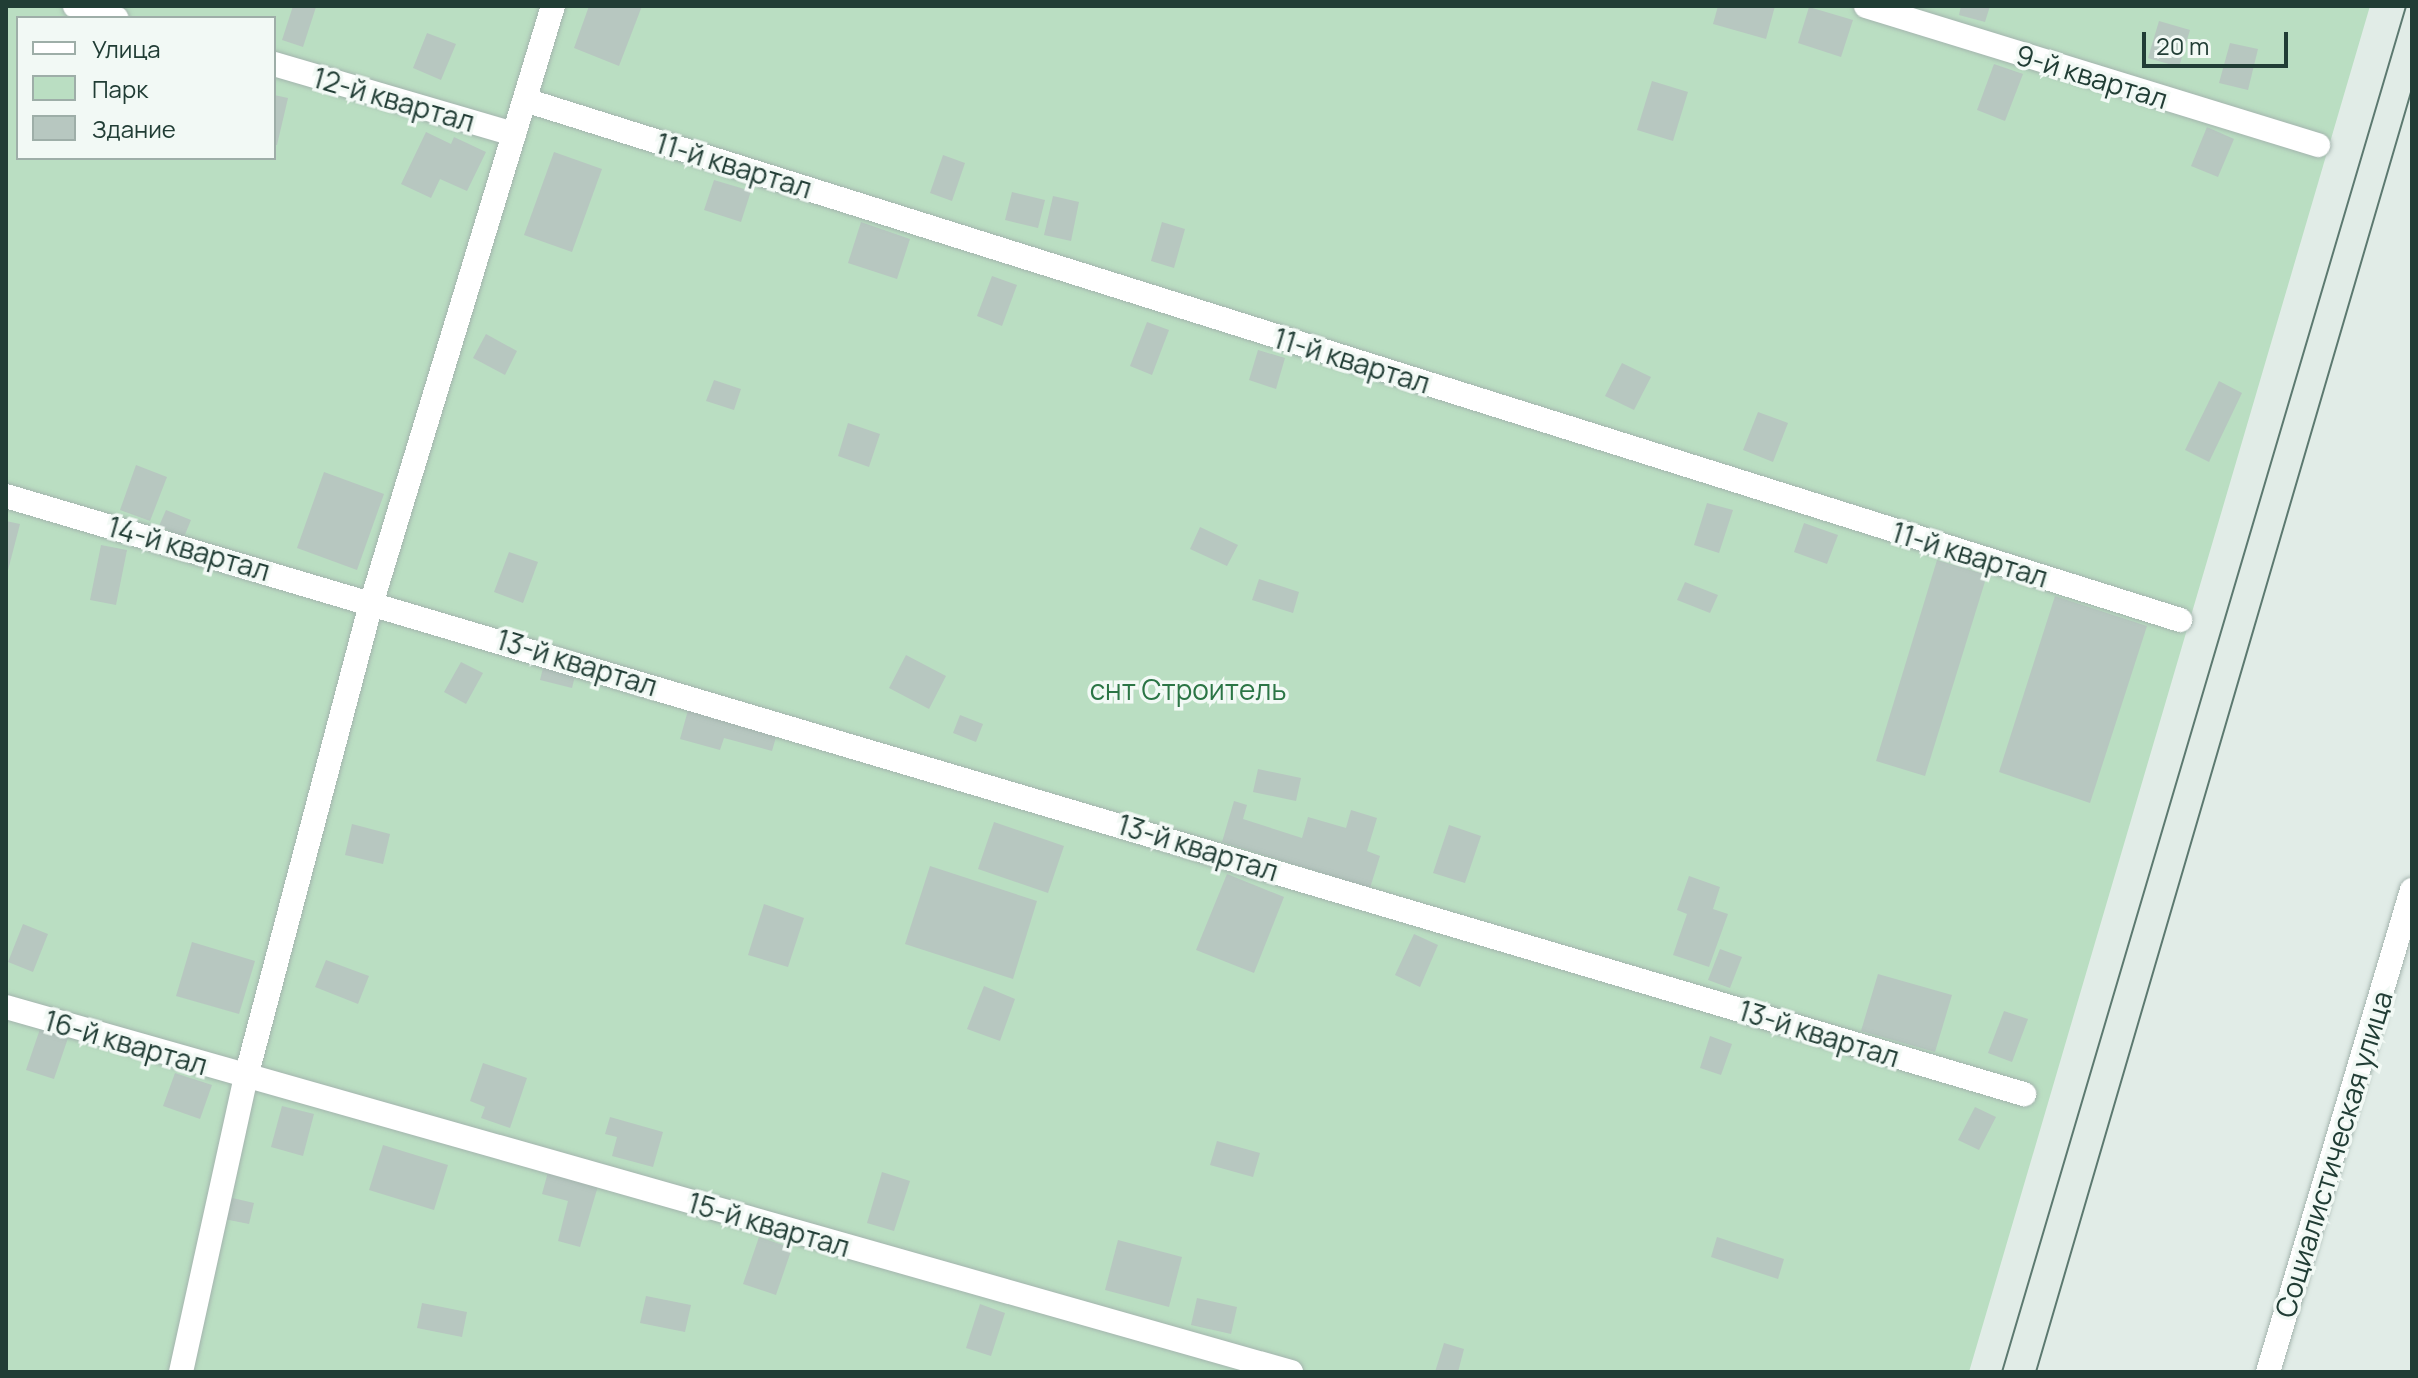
<!DOCTYPE html>
<html>
<head>
<meta charset="utf-8">
<style>
	body { margin:0 }
	#map { position:relative; width:2418px; height:1378px; overflow:hidden; background:#e1ece7; font-family:Manrope,sans-serif }
	div>[style] { position:absolute }
	.green>* { inset:0; background:#badec2 }
	.building>* { inset:0; background:#b7c7c0 }
	.roads { filter:drop-shadow(0 0 2px #a4b4ae) drop-shadow(0 0 2px #a4b4ae) }
	.service>* { height:24px; margin:-12px; padding:0 12px; transform-origin:12px; border-radius:12px; background:#fff }
	.minor>* { height:24px; margin:-12px; padding:0 12px; transform-origin:12px; border-radius:12px; background:#fff }
	.tertiary>* { height:24px; margin:-12px; padding:0 12px; transform-origin:12px; border-radius:12px; background:#fff }
	.tram>* { height:2px; margin:-1px; padding:0 1px; transform-origin:1px; border-radius:1px; background:#5c7970 }
	span { translate:-50% -50%; white-space:nowrap; text-align:center; line-height:1.15; -webkit-text-stroke:7px #f2f9f5; paint-order:stroke }
	.street-label { font-size:28px; color:#213d35 }
	.park-label { font-size:28px; color:#2b7545 }
	.frame { position:absolute; inset:0; border:8px solid #213d35; pointer-events:none }
	.legend { position:absolute; left:16px; top:16px; width:260px; height:144px; box-sizing:border-box; background:#f2f9f5; border:2px solid #9eaea8; margin:0; padding:10px 14px; list-style:none; font-size:24px; color:#213d35 }
	.legend li { display:flex; align-items:center; gap:16px; height:40px }
	.legend b { width:40px; border:2px solid #9eaea8 }
	.scale { position:absolute; left:2142px; top:32px; width:146px; height:36px; box-sizing:border-box; border:4px solid #213d35; border-top:0; padding-left:10px; font-size:24px; line-height:28px; white-space:nowrap; color:#213d35; -webkit-text-stroke:6px #f2f9f5; paint-order:stroke }
</style>
</head>
<body>
<div id="map">
	<div class="green">
		<div style="clip-path:polygon(evenodd,6px 6px,2370px 6px,1969px 1372px,6px 1372px,6px 6px,18px 18px,274px 18px,274px 158px,18px 158px,18px 18px)"></div>
	</div>
	<div class="building">
		<div style="clip-path:polygon(293px 6px,316px 7px,303px 47px,282px 40px)"></div>
		<div style="clip-path:polygon(589px 6px,642px 6px,619px 66px,574px 48px)"></div>
		<div style="clip-path:polygon(1718px 6px,1775px 6px,1766px 39px,1713px 24px)"></div>
		<div style="clip-path:polygon(1961px 6px,1990px 6px,1985px 22px,1959px 15px)"></div>
		<div style="clip-path:polygon(1809px 7px,1853px 20px,1841px 57px,1798px 43px)"></div>
		<div style="clip-path:polygon(2159px 21px,2190px 30px,2179px 67px,2148px 58px)"></div>
		<div style="clip-path:polygon(427px 33px,456px 44px,441px 80px,413px 68px)"></div>
		<div style="clip-path:polygon(2230px 43px,2258px 49px,2248px 90px,2219px 83px)"></div>
		<div style="clip-path:polygon(1994px 64px,2023px 74px,2005px 121px,1977px 110px)"></div>
		<div style="clip-path:polygon(1652px 81px,1688px 92px,1673px 141px,1637px 130px)"></div>
		<div style="clip-path:polygon(274px 95px,288px 98px,277px 145px,274px 145px)"></div>
		<div style="clip-path:polygon(2207px 127px,2234px 139px,2218px 177px,2191px 166px)"></div>
		<div style="clip-path:polygon(426px 132px,451px 144px,454px 137px,486px 152px,467px 191px,440px 179px,431px 198px,401px 184px)"></div>
		<div style="clip-path:polygon(554px 152px,602px 169px,572px 252px,524px 235px)"></div>
		<div style="clip-path:polygon(943px 155px,965px 163px,952px 201px,930px 193px)"></div>
		<div style="clip-path:polygon(714px 180px,751px 191px,741px 222px,704px 210px)"></div>
		<div style="clip-path:polygon(1012px 192px,1045px 200px,1038px 228px,1005px 220px)"></div>
		<div style="clip-path:polygon(1053px 196px,1079px 202px,1071px 241px,1044px 235px)"></div>
		<div style="clip-path:polygon(861px 222px,910px 239px,897px 279px,848px 263px)"></div>
		<div style="clip-path:polygon(1162px 222px,1185px 229px,1174px 268px,1151px 261px)"></div>
		<div style="clip-path:polygon(992px 276px,1017px 285px,1002px 326px,977px 316px)"></div>
		<div style="clip-path:polygon(1147px 322px,1169px 330px,1152px 375px,1130px 366px)"></div>
		<div style="clip-path:polygon(486px 334px,517px 351px,505px 375px,473px 358px)"></div>
		<div style="clip-path:polygon(1258px 350px,1285px 358px,1276px 389px,1249px 380px)"></div>
		<div style="clip-path:polygon(1622px 363px,1651px 377px,1634px 410px,1605px 396px)"></div>
		<div style="clip-path:polygon(714px 380px,741px 389px,734px 410px,706px 401px)"></div>
		<div style="clip-path:polygon(2219px 381px,2242px 393px,2209px 462px,2185px 450px)"></div>
		<div style="clip-path:polygon(1758px 412px,1788px 423px,1773px 462px,1743px 450px)"></div>
		<div style="clip-path:polygon(848px 423px,880px 434px,869px 467px,838px 456px)"></div>
		<div style="clip-path:polygon(136px 465px,167px 477px,150px 521px,120px 510px)"></div>
		<div style="clip-path:polygon(324px 472px,384px 494px,357px 570px,297px 548px)"></div>
		<div style="clip-path:polygon(1707px 503px,1733px 510px,1719px 553px,1694px 545px)"></div>
		<div style="clip-path:polygon(166px 510px,191px 520px,184px 537px,159px 526px)"></div>
		<div style="clip-path:polygon(6px 521px,20px 524px,7px 574px,6px 574px)"></div>
		<div style="clip-path:polygon(1804px 523px,1838px 535px,1827px 564px,1794px 552px)"></div>
		<div style="clip-path:polygon(1200px 527px,1238px 545px,1227px 566px,1190px 549px)"></div>
		<div style="clip-path:polygon(101px 545px,127px 550px,116px 605px,90px 600px)"></div>
		<div style="clip-path:polygon(509px 552px,538px 562px,523px 603px,494px 592px)"></div>
		<div style="clip-path:polygon(1937px 560px,1987px 575px,1925px 776px,1876px 761px)"></div>
		<div style="clip-path:polygon(1259px 579px,1299px 592px,1293px 613px,1252px 600px)"></div>
		<div style="clip-path:polygon(1685px 582px,1718px 595px,1710px 613px,1677px 600px)"></div>
		<div style="clip-path:polygon(2055px 596px,2147px 626px,2090px 803px,1999px 772px)"></div>
		<div style="clip-path:polygon(906px 655px,946px 676px,929px 709px,889px 688px)"></div>
		<div style="clip-path:polygon(545px 660px,577px 668px,572px 688px,540px 680px)"></div>
		<div style="clip-path:polygon(461px 662px,483px 673px,466px 704px,444px 692px)"></div>
		<div style="clip-path:polygon(690px 703px,779px 727px,772px 751px,724px 738px,720px 750px,680px 739px)"></div>
		<div style="clip-path:polygon(960px 715px,983px 724px,976px 742px,953px 733px)"></div>
		<div style="clip-path:polygon(1258px 769px,1301px 778px,1296px 801px,1253px 792px)"></div>
		<div style="clip-path:polygon(1234px 801px,1247px 805px,1243px 819px,1302px 838px,1308px 817px,1346px 828px,1351px 810px,1377px 818px,1367px 851px,1380px 856px,1370px 888px,1222px 842px)"></div>
		<div style="clip-path:polygon(994px 822px,1064px 846px,1048px 893px,978px 869px)"></div>
		<div style="clip-path:polygon(352px 824px,390px 834px,383px 864px,345px 855px)"></div>
		<div style="clip-path:polygon(1449px 825px,1481px 836px,1465px 883px,1433px 873px)"></div>
		<div style="clip-path:polygon(930px 866px,1037px 901px,1013px 979px,905px 944px)"></div>
		<div style="clip-path:polygon(1227px 874px,1284px 897px,1254px 973px,1196px 950px)"></div>
		<div style="clip-path:polygon(1689px 876px,1720px 887px,1713px 909px,1728px 914px,1709px 967px,1673px 955px,1687px 914px,1677px 910px)"></div>
		<div style="clip-path:polygon(764px 904px,804px 918px,788px 967px,748px 955px)"></div>
		<div style="clip-path:polygon(23px 924px,48px 934px,33px 972px,8px 962px)"></div>
		<div style="clip-path:polygon(1414px 934px,1438px 945px,1420px 987px,1395px 975px)"></div>
		<div style="clip-path:polygon(192px 942px,255px 961px,239px 1014px,176px 996px)"></div>
		<div style="clip-path:polygon(1720px 949px,1742px 957px,1730px 988px,1708px 980px)"></div>
		<div style="clip-path:polygon(326px 960px,369px 976px,358px 1004px,315px 987px)"></div>
		<div style="clip-path:polygon(1878px 974px,1952px 995px,1935px 1052px,1861px 1031px)"></div>
		<div style="clip-path:polygon(984px 986px,1015px 999px,1000px 1041px,967px 1029px)"></div>
		<div style="clip-path:polygon(2004px 1011px,2028px 1019px,2012px 1062px,1988px 1053px)"></div>
		<div style="clip-path:polygon(40px 1029px,68px 1038px,54px 1079px,26px 1070px)"></div>
		<div style="clip-path:polygon(1710px 1036px,1732px 1044px,1721px 1075px,1700px 1068px)"></div>
		<div style="clip-path:polygon(483px 1063px,527px 1078px,510px 1128px,481px 1118px,485px 1107px,470px 1101px)"></div>
		<div style="clip-path:polygon(175px 1073px,212px 1085px,200px 1119px,163px 1106px)"></div>
		<div style="clip-path:polygon(282px 1106px,314px 1114px,303px 1156px,271px 1147px)"></div>
		<div style="clip-path:polygon(1975px 1107px,1996px 1117px,1979px 1150px,1958px 1140px)"></div>
		<div style="clip-path:polygon(610px 1117px,663px 1132px,653px 1167px,612px 1156px,617px 1137px,605px 1134px)"></div>
		<div style="clip-path:polygon(1217px 1141px,1260px 1153px,1253px 1177px,1210px 1165px)"></div>
		<div style="clip-path:polygon(383px 1145px,448px 1165px,434px 1210px,369px 1190px)"></div>
		<div style="clip-path:polygon(548px 1172px,598px 1186px,580px 1247px,558px 1241px,568px 1201px,542px 1194px)"></div>
		<div style="clip-path:polygon(882px 1172px,910px 1181px,894px 1231px,867px 1223px)"></div>
		<div style="clip-path:polygon(228px 1197px,254px 1203px,249px 1224px,224px 1219px)"></div>
		<div style="clip-path:polygon(759px 1237px,792px 1248px,776px 1295px,743px 1284px)"></div>
		<div style="clip-path:polygon(1717px 1237px,1784px 1259px,1778px 1279px,1711px 1257px)"></div>
		<div style="clip-path:polygon(1118px 1240px,1182px 1257px,1169px 1307px,1105px 1290px)"></div>
		<div style="clip-path:polygon(646px 1296px,691px 1305px,685px 1332px,640px 1323px)"></div>
		<div style="clip-path:polygon(1197px 1298px,1237px 1307px,1231px 1334px,1191px 1325px)"></div>
		<div style="clip-path:polygon(422px 1303px,467px 1312px,462px 1337px,417px 1328px)"></div>
		<div style="clip-path:polygon(980px 1304px,1005px 1313px,991px 1356px,966px 1348px)"></div>
		<div style="clip-path:polygon(1444px 1343px,1464px 1349px,1458px 1372px,1435px 1372px)"></div>
	</div>
	<div class="roads">
		<div class="service">
			<div style="left:75px;top:6px;width:43px;rotate:16.3deg"></div>
			<div style="left:1866px;top:6px;width:473px;rotate:17.1deg"></div>
			<div style="left:274px;top:64px;width:250px;rotate:16.3deg"></div>
			<div style="left:525px;top:100px;width:1735px;rotate:17.44deg"></div>
			<div style="left:6px;top:496px;width:2105px;rotate:16.51deg"></div>
			<div style="left:6px;top:1007px;width:1336px;rotate:15.86deg"></div>
		</div>
		<div class="minor">
			<div style="left:181px;top:1372px;width:302px;rotate:-77.6deg"></div>
			<div style="left:246px;top:1077px;width:492px;rotate:-75.2deg"></div>
			<div style="left:372px;top:601px;width:622px;rotate:-73.08deg"></div>
		</div>
		<div class="tertiary">
			<div style="left:2268px;top:1372px;width:503px;rotate:-73.37deg"></div>
		</div>
	</div>
	<div class="tram">
		<div style="left:2002px;top:1372px;width:1424px;rotate:-73.52deg"></div>
		<div style="left:2036px;top:1372px;width:1337px;rotate:-73.67deg"></div>
	</div>
	<div class="street-label">
		<span style="left:2092px;top:76px;rotate:17deg">9-й квартал</span>
		<span style="left:394px;top:99px;rotate:16deg">12-й квартал</span>
		<span style="left:734px;top:165px;rotate:17deg">11-й квартал</span>
		<span style="left:1352px;top:360px;rotate:17deg">11-й квартал</span>
		<span style="left:189px;top:548px;rotate:16deg">14-й квартал</span>
		<span style="left:1970px;top:554px;rotate:17deg">11-й квартал</span>
		<span style="left:577px;top:662px;rotate:17deg">13-й квартал</span>
		<span style="left:1198px;top:847px;rotate:17deg">13-й квартал</span>
		<span style="left:1819px;top:1033px;rotate:17deg">13-й квартал</span>
		<span style="left:126px;top:1042px;rotate:16deg">16-й квартал</span>
		<span style="left:2333px;top:1154px;rotate:-73deg">Социалистическая улица</span>
		<span style="left:769px;top:1224px;rotate:16deg">15-й квартал</span>
	</div>
	<div class="park-label">
		<span style="left:1188px;top:689px">снт Строитель</span>
	</div>
	<div class="frame"></div>
	<ul class="legend">
	<li><b style="height:10px;background:#fff"></b>Улица</li>
	<li><b style="height:22px;background:#badec2"></b>Парк</li>
	<li><b style="height:22px;background:#b7c7c0"></b>Здание</li>
	</ul>
	<div class="scale">20 m</div>
</div>
</body>
</html>
